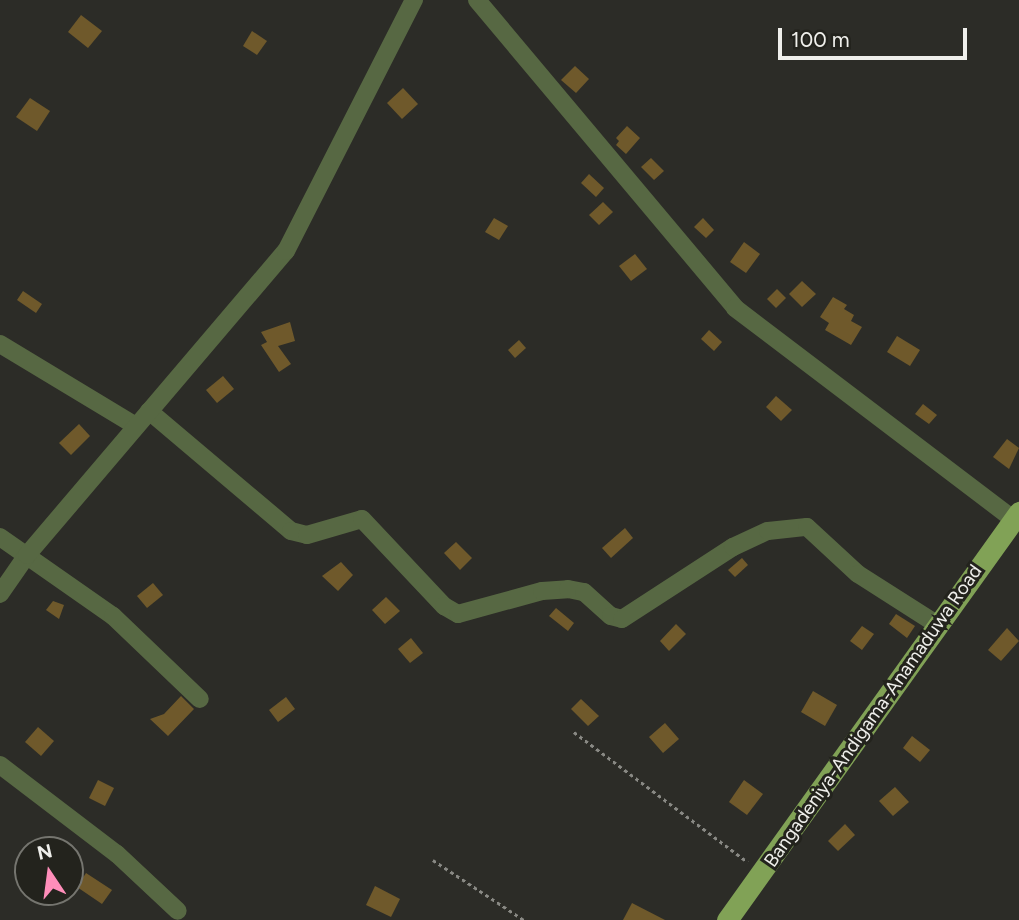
<!DOCTYPE html>
<html>
<head>
<meta charset="utf-8">
<style>
	body { margin:0 }
	#map { position:relative; width:1019px; height:920px; overflow:hidden; background:#2c2c27; font-family:Figtree,sans-serif }
	div>[style] { position:absolute }
	.building>* { inset:0; background:#6f592b }
	.path>* { height:2.5px; margin-top:-1.25px; transform-origin:0; background:repeating-linear-gradient(90deg,#898984 0 3.5px,transparent 0 7px) }
	.minor>* { height:18px; margin:-9px; padding:0 9px; transform-origin:9px; border-radius:9px; background:#576843 }
	.major>* { height:21px; margin:-10.5px; padding:0 10.5px; transform-origin:10.5px; border-radius:10.5px; background:#81a256 }
	span { translate:-50% -50%; white-space:nowrap; text-align:center; line-height:1.15; -webkit-text-stroke:6px #23231d; paint-order:stroke }
	.street-label { font-size:19px; color:#efefeb }
	.north { position:absolute; left:14px; top:836px; width:70px; height:70px; box-sizing:border-box; background:#23231d; border:2px solid #75756f; border-radius:50%; rotate:347deg; font-size:19px; font-weight:700; line-height:28px; text-align:center; color:#efefeb }
	.north::after { content:''; display:block; margin:auto; width:24px; height:32px; background:#ff8eba; clip-path:polygon(50% 0,100% 100%,50% 72%,0 100%) }
	.scale { position:absolute; left:778px; top:28px; width:189px; height:32px; box-sizing:border-box; border:4px solid #efefeb; border-top:0; padding-left:9px; font-size:21px; line-height:24px; white-space:nowrap; color:#efefeb; -webkit-text-stroke:5px #23231d; paint-order:stroke }
</style>
</head>
<body>
<div id="map">
	<div class="building">
		<div style="clip-path:polygon(81px 15px,102px 31px,88px 48px,68px 32px)"></div>
		<div style="clip-path:polygon(252px 31px,267px 41px,257px 55px,243px 46px)"></div>
		<div style="clip-path:polygon(575px 66px,589px 79px,576px 93px,561px 80px)"></div>
		<div style="clip-path:polygon(403px 88px,418px 104px,402px 119px,387px 103px)"></div>
		<div style="clip-path:polygon(30px 98px,50px 111px,37px 131px,16px 117px)"></div>
		<div style="clip-path:polygon(627px 126px,640px 138px,626px 154px,616px 145px,619px 141px,616px 138px)"></div>
		<div style="clip-path:polygon(651px 158px,664px 171px,654px 180px,641px 167px)"></div>
		<div style="clip-path:polygon(589px 174px,604px 188px,596px 197px,581px 183px)"></div>
		<div style="clip-path:polygon(603px 202px,613px 212px,599px 225px,589px 215px)"></div>
		<div style="clip-path:polygon(494px 218px,508px 226px,499px 240px,485px 232px)"></div>
		<div style="clip-path:polygon(703px 218px,714px 230px,706px 238px,694px 227px)"></div>
		<div style="clip-path:polygon(744px 242px,760px 254px,746px 273px,730px 262px)"></div>
		<div style="clip-path:polygon(635px 254px,647px 269px,631px 281px,619px 266px)"></div>
		<div style="clip-path:polygon(802px 281px,816px 294px,802px 307px,789px 294px)"></div>
		<div style="clip-path:polygon(777px 289px,786px 298px,776px 308px,767px 299px)"></div>
		<div style="clip-path:polygon(23px 291px,42px 304px,36px 313px,17px 300px)"></div>
		<div style="clip-path:polygon(833px 297px,847px 305px,844px 309px,854px 315px,851px 321px,862px 327px,851px 345px,825px 330px,829px 323px,820px 317px)"></div>
		<div style="clip-path:polygon(290px 322px,295px 341px,278px 346px,291px 364px,279px 372px,261px 345px,267px 342px,261px 332px)"></div>
		<div style="clip-path:polygon(709px 330px,722px 342px,714px 351px,701px 339px)"></div>
		<div style="clip-path:polygon(897px 336px,920px 350px,910px 366px,887px 352px)"></div>
		<div style="clip-path:polygon(519px 340px,526px 348px,515px 358px,508px 350px)"></div>
		<div style="clip-path:polygon(223px 376px,234px 389px,217px 403px,206px 390px)"></div>
		<div style="clip-path:polygon(776px 396px,792px 410px,781px 421px,766px 407px)"></div>
		<div style="clip-path:polygon(923px 404px,937px 415px,929px 424px,915px 414px)"></div>
		<div style="clip-path:polygon(79px 424px,90px 436px,71px 455px,59px 443px)"></div>
		<div style="clip-path:polygon(1007px 439px,1019px 448px,1009px 469px,993px 457px)"></div>
		<div style="clip-path:polygon(625px 528px,633px 538px,611px 558px,602px 548px)"></div>
		<div style="clip-path:polygon(456px 542px,472px 558px,460px 570px,444px 553px)"></div>
		<div style="clip-path:polygon(742px 558px,748px 565px,735px 577px,728px 570px)"></div>
		<div style="clip-path:polygon(341px 562px,353px 575px,338px 591px,322px 576px)"></div>
		<div style="clip-path:polygon(153px 583px,163px 595px,147px 608px,137px 596px)"></div>
		<div style="clip-path:polygon(386px 597px,400px 611px,385px 624px,372px 610px)"></div>
		<div style="clip-path:polygon(53px 601px,64px 605px,59px 619px,46px 610px)"></div>
		<div style="clip-path:polygon(556px 608px,574px 623px,568px 631px,549px 616px)"></div>
		<div style="clip-path:polygon(896px 614px,915px 626px,907px 638px,889px 624px)"></div>
		<div style="clip-path:polygon(676px 624px,686px 634px,669px 651px,660px 641px)"></div>
		<div style="clip-path:polygon(862px 626px,874px 634px,862px 650px,850px 641px)"></div>
		<div style="clip-path:polygon(1007px 628px,1019px 641px,1001px 661px,988px 650px)"></div>
		<div style="clip-path:polygon(411px 638px,423px 653px,410px 663px,398px 649px)"></div>
		<div style="clip-path:polygon(813px 691px,837px 705px,825px 726px,801px 712px)"></div>
		<div style="clip-path:polygon(181px 696px,194px 709px,168px 736px,150px 719px,164px 714px)"></div>
		<div style="clip-path:polygon(286px 697px,295px 709px,278px 722px,269px 710px)"></div>
		<div style="clip-path:polygon(581px 699px,599px 716px,588px 726px,571px 709px)"></div>
		<div style="clip-path:polygon(665px 723px,679px 739px,663px 753px,649px 737px)"></div>
		<div style="clip-path:polygon(38px 727px,54px 741px,41px 756px,25px 742px)"></div>
		<div style="clip-path:polygon(912px 736px,930px 750px,920px 762px,903px 748px)"></div>
		<div style="clip-path:polygon(98px 780px,114px 788px,105px 806px,89px 798px)"></div>
		<div style="clip-path:polygon(744px 780px,763px 794px,747px 815px,729px 802px)"></div>
		<div style="clip-path:polygon(895px 787px,909px 802px,893px 816px,879px 801px)"></div>
		<div style="clip-path:polygon(845px 824px,855px 835px,838px 851px,828px 841px)"></div>
		<div style="clip-path:polygon(86px 873px,112px 890px,102px 904px,77px 887px)"></div>
		<div style="clip-path:polygon(375px 886px,400px 899px,391px 917px,366px 905px)"></div>
		<div style="clip-path:polygon(632px 903px,665px 920px,623px 920px)"></div>
	</div>
	<div class="path">
		<div style="left:574px;top:732px;width:217px;rotate:36.8deg"></div>
		<div style="left:433px;top:860px;width:109px;rotate:33.4deg"></div>
	</div>
	<div class="minor">
		<div style="left:477px;top:0;width:402px;rotate:50deg"></div>
		<div style="left:735px;top:308px;width:349px;rotate:37.2deg"></div>
		<div style="left:0;top:344px;width:159px;rotate:31.1deg"></div>
		<div style="left:149px;top:411px;width:186px;rotate:40.2deg"></div>
		<div style="left:291px;top:531px;width:16px;rotate:14deg"></div>
		<div style="left:307px;top:535px;width:57px;rotate:-16.2deg"></div>
		<div style="left:362px;top:519px;width:120px;rotate:46.7deg"></div>
		<div style="left:444px;top:606px;width:16px;rotate:30deg"></div>
		<div style="left:458px;top:614px;width:87px;rotate:-15.3deg"></div>
		<div style="left:542px;top:591px;width:26px;rotate:-4deg"></div>
		<div style="left:568px;top:589px;width:16px;rotate:11deg"></div>
		<div style="left:584px;top:592px;width:36px;rotate:42deg"></div>
		<div style="left:611px;top:616px;width:11px;rotate:15deg"></div>
		<div style="left:622px;top:619px;width:132px;rotate:-33deg"></div>
		<div style="left:733px;top:547px;width:38px;rotate:-25deg"></div>
		<div style="left:768px;top:531px;width:39px;rotate:-6deg"></div>
		<div style="left:807px;top:527px;width:69px;rotate:42.7deg"></div>
		<div style="left:858px;top:574px;width:95px;rotate:32.5deg"></div>
		<div style="left:0;top:537px;width:138px;rotate:35deg"></div>
		<div style="left:113px;top:616px;width:120px;rotate:43.7deg"></div>
		<div style="left:0;top:594px;width:47px;rotate:-55.3deg"></div>
		<div style="left:27px;top:555px;width:399px;rotate:-49.6deg"></div>
		<div style="left:286px;top:251px;width:282px;rotate:-63deg"></div>
		<div style="left:0;top:765px;width:147px;rotate:37.3deg"></div>
		<div style="left:117px;top:854px;width:83px;rotate:43.1deg"></div>
	</div>
	<div class="major">
		<div style="left:727px;top:920px;width:502px;rotate:-54.41deg"></div>
	</div>
	<div class="street-label">
		<span style="left:873px;top:716px;rotate:-55deg">Bangadeniya-Andigama-Anamaduwa Road</span>
	</div>
	<div class="north">N</div>
	<div class="scale">100 m</div>
</div>
</body>
</html>
